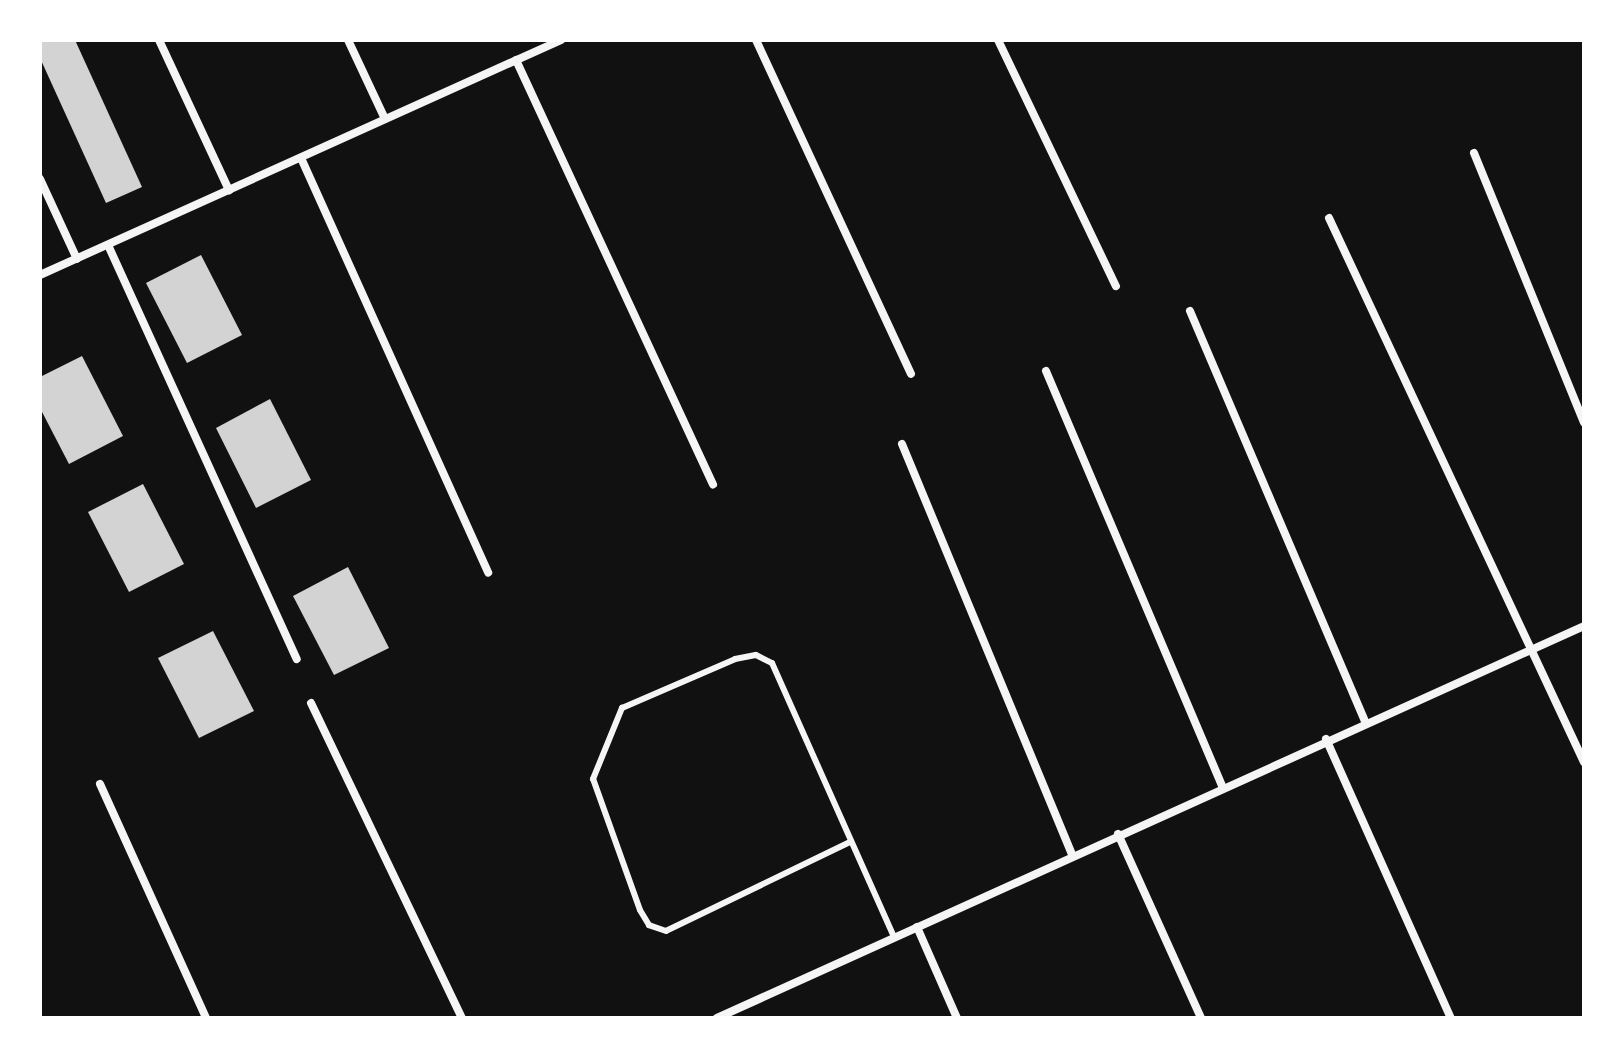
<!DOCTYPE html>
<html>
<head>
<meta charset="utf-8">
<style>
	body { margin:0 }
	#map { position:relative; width:1624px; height:1058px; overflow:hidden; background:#111; font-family:"Sofia Sans Condensed",sans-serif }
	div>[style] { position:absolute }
	.building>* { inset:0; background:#d3d3d3 }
	.service>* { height:6px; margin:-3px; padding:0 3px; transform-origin:3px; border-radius:3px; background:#f5f5f5 }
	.minor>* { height:8px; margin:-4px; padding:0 4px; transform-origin:4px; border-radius:4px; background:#f5f5f5 }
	span { translate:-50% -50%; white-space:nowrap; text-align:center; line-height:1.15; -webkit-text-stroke:7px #fff; paint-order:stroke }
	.frame { position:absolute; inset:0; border:42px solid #fff; pointer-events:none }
</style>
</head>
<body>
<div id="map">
	<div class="building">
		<div style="clip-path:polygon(40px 40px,75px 40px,142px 187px,106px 203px,40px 58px)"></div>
		<div style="clip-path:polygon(201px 255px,242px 335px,187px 363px,146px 283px)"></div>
		<div style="clip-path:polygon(82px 356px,123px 436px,69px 464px,40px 408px,40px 377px)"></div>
		<div style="clip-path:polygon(270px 399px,311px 480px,256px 508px,216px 428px)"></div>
		<div style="clip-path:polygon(143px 484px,184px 564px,129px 592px,88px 512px)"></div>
		<div style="clip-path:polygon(348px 567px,389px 648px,334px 675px,293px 596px)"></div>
		<div style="clip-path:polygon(213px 631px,254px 711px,199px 738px,158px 658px)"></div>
	</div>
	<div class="service">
		<div style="left:850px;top:842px;width:204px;rotate:154.2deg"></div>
		<div style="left:666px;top:931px;width:18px;rotate:-161deg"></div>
		<div style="left:649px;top:925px;width:17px;rotate:-121deg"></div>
		<div style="left:640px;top:910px;width:139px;rotate:-109.7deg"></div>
		<div style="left:593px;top:779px;width:77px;rotate:-67.8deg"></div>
		<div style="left:622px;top:708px;width:123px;rotate:-23.4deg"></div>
		<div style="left:735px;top:659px;width:21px;rotate:-11deg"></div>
		<div style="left:756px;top:655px;width:18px;rotate:27deg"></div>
		<div style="left:772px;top:663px;width:300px;rotate:66deg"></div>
	</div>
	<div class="minor">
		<div style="left:159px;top:40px;width:166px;rotate:65deg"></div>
		<div style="left:348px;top:40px;width:87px;rotate:64.9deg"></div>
		<div style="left:756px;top:40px;width:368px;rotate:65.1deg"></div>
		<div style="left:998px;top:40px;width:273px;rotate:64.4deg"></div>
		<div style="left:516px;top:60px;width:468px;rotate:65.1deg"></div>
		<div style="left:1474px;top:153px;width:291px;rotate:67.8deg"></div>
		<div style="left:301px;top:158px;width:455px;rotate:65.7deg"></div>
		<div style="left:40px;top:179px;width:88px;rotate:65.2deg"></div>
		<div style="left:1329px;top:218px;width:601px;rotate:64.89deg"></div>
		<div style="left:108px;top:245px;width:455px;rotate:65.5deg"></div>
		<div style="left:40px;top:275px;width:572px;rotate:-24.28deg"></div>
		<div style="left:1190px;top:311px;width:447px;rotate:66.9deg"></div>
		<div style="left:1046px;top:371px;width:452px;rotate:67deg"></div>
		<div style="left:902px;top:444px;width:445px;rotate:67.5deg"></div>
		<div style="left:311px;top:703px;width:349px;rotate:64.4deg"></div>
		<div style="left:1326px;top:739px;width:306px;rotate:65.9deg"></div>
		<div style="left:100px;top:784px;width:257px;rotate:65.6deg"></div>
		<div style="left:1118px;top:834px;width:202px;rotate:65.7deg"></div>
		<div style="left:917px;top:927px;width:99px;rotate:66.3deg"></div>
		<div style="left:717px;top:1018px;width:952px;rotate:-24.33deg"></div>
	</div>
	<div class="frame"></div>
</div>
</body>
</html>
